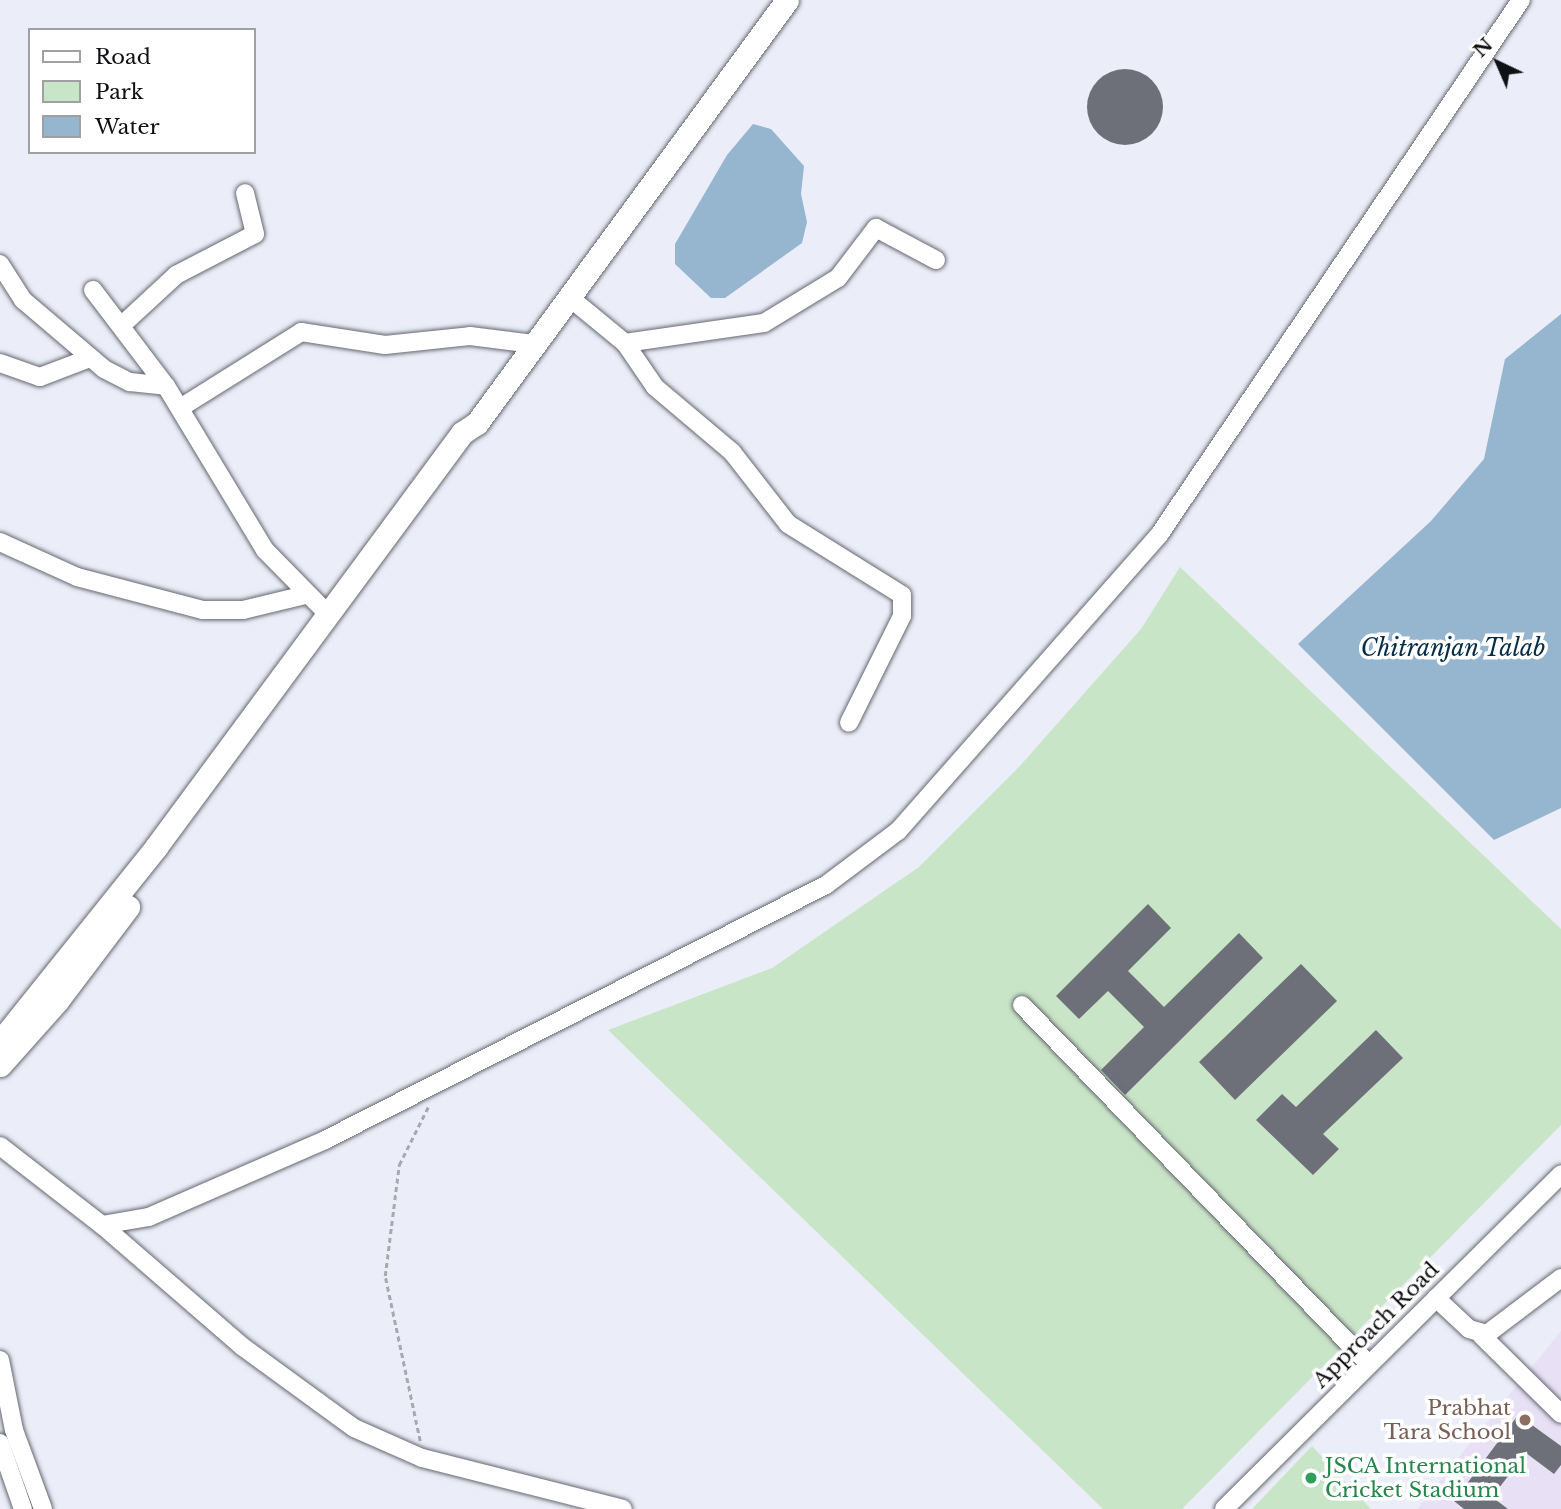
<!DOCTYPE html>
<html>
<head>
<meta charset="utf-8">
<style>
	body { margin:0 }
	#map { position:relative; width:1561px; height:1509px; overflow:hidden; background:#ebeef8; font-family:"Libre Baskerville",serif }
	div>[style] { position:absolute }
	.education>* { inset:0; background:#e8e0f5 }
	.green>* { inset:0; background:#c9e5c7 }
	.water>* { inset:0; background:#96b5cf }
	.building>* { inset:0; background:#6e7079 }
	.round { border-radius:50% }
	.path>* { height:2.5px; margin-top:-1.25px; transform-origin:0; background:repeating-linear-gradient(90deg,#a7a9b1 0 5px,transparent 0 8.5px) }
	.roads { filter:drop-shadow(0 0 2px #656870) drop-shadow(0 0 2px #656870) }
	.minor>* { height:18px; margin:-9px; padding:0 9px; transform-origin:9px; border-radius:9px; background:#fff }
	.major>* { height:23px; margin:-11.5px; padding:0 11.5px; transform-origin:11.5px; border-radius:11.5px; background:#fff }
	.dots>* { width:19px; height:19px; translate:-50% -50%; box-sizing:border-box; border:4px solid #fff; border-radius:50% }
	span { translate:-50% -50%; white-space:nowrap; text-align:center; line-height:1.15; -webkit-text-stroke:7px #fff; paint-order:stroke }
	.street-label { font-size:21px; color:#101114 }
	.education-label { font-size:21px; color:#785e54 }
	.right { translate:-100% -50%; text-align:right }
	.leisure-label { font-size:21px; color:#27864d }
	.left { translate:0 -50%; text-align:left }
	.water-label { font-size:23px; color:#062d48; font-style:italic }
	.legend { position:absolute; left:28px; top:28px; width:228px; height:126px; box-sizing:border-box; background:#fff; border:2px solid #9fa0a1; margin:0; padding:9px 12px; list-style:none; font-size:21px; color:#101114 }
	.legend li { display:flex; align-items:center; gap:14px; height:35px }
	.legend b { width:35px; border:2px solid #9fa0a1 }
	.north { position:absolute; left:1463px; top:28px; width:70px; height:70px; -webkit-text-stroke:5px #fff; paint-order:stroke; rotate:316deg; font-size:19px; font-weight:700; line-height:28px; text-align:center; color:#101114 }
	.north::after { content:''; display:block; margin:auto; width:24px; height:32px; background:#101114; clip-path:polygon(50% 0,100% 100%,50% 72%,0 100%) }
</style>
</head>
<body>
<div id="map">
	<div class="education">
		<div style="clip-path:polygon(1561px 1331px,1561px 1509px,1417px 1509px)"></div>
	</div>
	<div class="green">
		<div style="clip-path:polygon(1180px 567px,1561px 929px,1561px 1125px,1182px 1509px,1103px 1509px,608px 1030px,772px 968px,919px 867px,1019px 767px,1141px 629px)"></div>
		<div style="clip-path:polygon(1312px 1446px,1371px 1509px,1252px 1509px)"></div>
	</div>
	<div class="water">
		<div style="clip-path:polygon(753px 124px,771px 129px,804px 166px,801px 194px,807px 222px,802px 243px,725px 298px,711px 298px,675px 264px,675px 244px,727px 155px)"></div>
		<div style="clip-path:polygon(1561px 314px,1561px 808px,1494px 840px,1298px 644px,1431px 521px,1484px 459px,1505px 359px)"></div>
	</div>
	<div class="building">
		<div class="round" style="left:1087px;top:69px;width:76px;height:76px"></div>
		<div style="clip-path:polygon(1148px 904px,1171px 928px,1128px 971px,1164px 1007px,1239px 933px,1263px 958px,1125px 1095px,1101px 1070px,1144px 1027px,1108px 991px,1079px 1019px,1056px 996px)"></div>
		<div style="clip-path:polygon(1301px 964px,1337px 1001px,1235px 1100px,1199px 1062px)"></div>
		<div style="clip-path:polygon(1376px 1030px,1403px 1058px,1323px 1134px,1339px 1149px,1313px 1175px,1256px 1120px,1282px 1094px,1296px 1107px)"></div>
		<div style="clip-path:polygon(1518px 1415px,1561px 1446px,1561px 1465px,1554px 1474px,1526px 1453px,1492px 1497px,1508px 1509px,1464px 1509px,1454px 1501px)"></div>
	</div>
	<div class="path">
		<div style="left:420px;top:1441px;width:169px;rotate:-102deg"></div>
		<div style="left:385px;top:1276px;width:112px;rotate:-82.8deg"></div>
		<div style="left:399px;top:1165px;width:65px;rotate:-63.4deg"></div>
	</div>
	<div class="roads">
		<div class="minor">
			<div style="left:0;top:264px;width:43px;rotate:57.4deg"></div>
			<div style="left:23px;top:300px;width:106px;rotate:40.4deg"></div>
			<div style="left:104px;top:369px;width:29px;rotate:27deg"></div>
			<div style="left:130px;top:382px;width:36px;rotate:6deg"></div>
			<div style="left:93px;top:290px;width:121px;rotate:52.8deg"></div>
			<div style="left:166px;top:386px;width:192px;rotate:58.9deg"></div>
			<div style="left:265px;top:550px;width:88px;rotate:45.5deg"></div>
			<div style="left:569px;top:297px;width:72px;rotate:39.4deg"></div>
			<div style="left:625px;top:343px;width:53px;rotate:55.7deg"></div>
			<div style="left:655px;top:387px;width:101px;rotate:40.2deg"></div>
			<div style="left:732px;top:452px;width:91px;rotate:52.1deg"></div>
			<div style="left:788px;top:524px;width:134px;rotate:31.9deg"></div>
			<div style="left:902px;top:595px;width:21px;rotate:90deg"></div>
			<div style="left:902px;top:616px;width:119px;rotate:116.4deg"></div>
			<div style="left:121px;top:326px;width:75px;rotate:-42.8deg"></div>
			<div style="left:176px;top:275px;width:89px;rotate:-27.4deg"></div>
			<div style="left:255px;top:234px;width:42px;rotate:-103.7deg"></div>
			<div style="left:625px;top:343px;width:140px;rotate:-8.2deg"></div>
			<div style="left:764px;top:323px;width:87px;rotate:-31.3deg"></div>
			<div style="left:838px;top:278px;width:63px;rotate:-52.8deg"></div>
			<div style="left:876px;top:228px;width:68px;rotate:28.1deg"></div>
			<div style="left:0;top:363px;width:42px;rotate:19.3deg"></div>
			<div style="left:40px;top:377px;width:53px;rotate:-20.8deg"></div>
			<div style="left:180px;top:408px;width:143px;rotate:-32.1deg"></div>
			<div style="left:301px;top:332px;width:85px;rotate:8.8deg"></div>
			<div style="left:385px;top:345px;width:85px;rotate:-6deg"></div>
			<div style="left:470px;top:336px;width:64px;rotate:7.2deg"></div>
			<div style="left:0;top:542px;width:85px;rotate:24.4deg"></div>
			<div style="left:77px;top:577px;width:130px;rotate:14.7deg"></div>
			<div style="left:203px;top:610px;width:40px"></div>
			<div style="left:243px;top:610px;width:64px;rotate:-13.6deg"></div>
			<div style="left:1022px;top:1005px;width:499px;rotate:46deg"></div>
			<div style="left:0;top:1146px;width:129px;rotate:37.8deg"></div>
			<div style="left:102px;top:1225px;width:186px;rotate:40.9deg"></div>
			<div style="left:243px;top:1347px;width:137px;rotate:36.1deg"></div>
			<div style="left:354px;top:1428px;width:74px;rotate:23.8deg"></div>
			<div style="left:422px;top:1458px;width:207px;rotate:14.2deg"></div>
			<div style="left:102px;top:1225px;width:48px;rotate:-9.7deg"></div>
			<div style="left:149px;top:1217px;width:192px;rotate:-23.6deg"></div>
			<div style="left:325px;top:1140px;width:562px;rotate:-26.98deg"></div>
			<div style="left:826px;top:885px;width:90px;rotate:-36.9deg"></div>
			<div style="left:898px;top:831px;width:395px;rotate:-48.6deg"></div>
			<div style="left:1159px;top:535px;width:646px;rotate:-55.92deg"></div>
			<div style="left:1436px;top:1298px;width:45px;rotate:43.2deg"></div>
			<div style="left:1469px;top:1329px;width:19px;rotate:16deg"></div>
			<div style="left:1487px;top:1334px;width:93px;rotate:-37.1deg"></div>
			<div style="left:1481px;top:1335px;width:112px;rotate:44.6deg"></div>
			<div style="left:0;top:1360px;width:71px;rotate:78.7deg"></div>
			<div style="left:14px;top:1430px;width:84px;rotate:69.8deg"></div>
			<div style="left:0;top:1443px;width:70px;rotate:70.8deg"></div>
			<div style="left:1224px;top:1509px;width:475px;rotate:-44.8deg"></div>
		</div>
		<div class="major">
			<div style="left:0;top:1042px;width:250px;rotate:-51.3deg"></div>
			<div style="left:156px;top:847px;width:515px;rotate:-53.53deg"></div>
			<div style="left:462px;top:433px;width:18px;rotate:-34deg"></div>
			<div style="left:477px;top:423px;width:524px;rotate:-53.76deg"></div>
			<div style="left:0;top:1065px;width:86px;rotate:-48.3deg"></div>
			<div style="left:57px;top:1001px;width:118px;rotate:-52.9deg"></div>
		</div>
	</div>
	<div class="dots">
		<div style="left:1525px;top:1420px;background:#8d6e63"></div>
		<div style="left:1311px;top:1478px;background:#2e9e5b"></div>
	</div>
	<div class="street-label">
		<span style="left:1376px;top:1325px;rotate:-45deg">Approach Road</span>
	</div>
	<div class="education-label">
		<span class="right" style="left:1511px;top:1420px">Prabhat<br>Tara School</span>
	</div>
	<div class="leisure-label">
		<span class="left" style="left:1325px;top:1478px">JSCA International<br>Cricket Stadium</span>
	</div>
	<div class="water-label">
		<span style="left:1453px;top:648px">Chitranjan Talab</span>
	</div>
	<ul class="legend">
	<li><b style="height:9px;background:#fff"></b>Road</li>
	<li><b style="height:19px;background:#c9e5c7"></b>Park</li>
	<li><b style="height:19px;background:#96b5cf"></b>Water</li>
	</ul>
	<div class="north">N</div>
</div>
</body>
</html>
